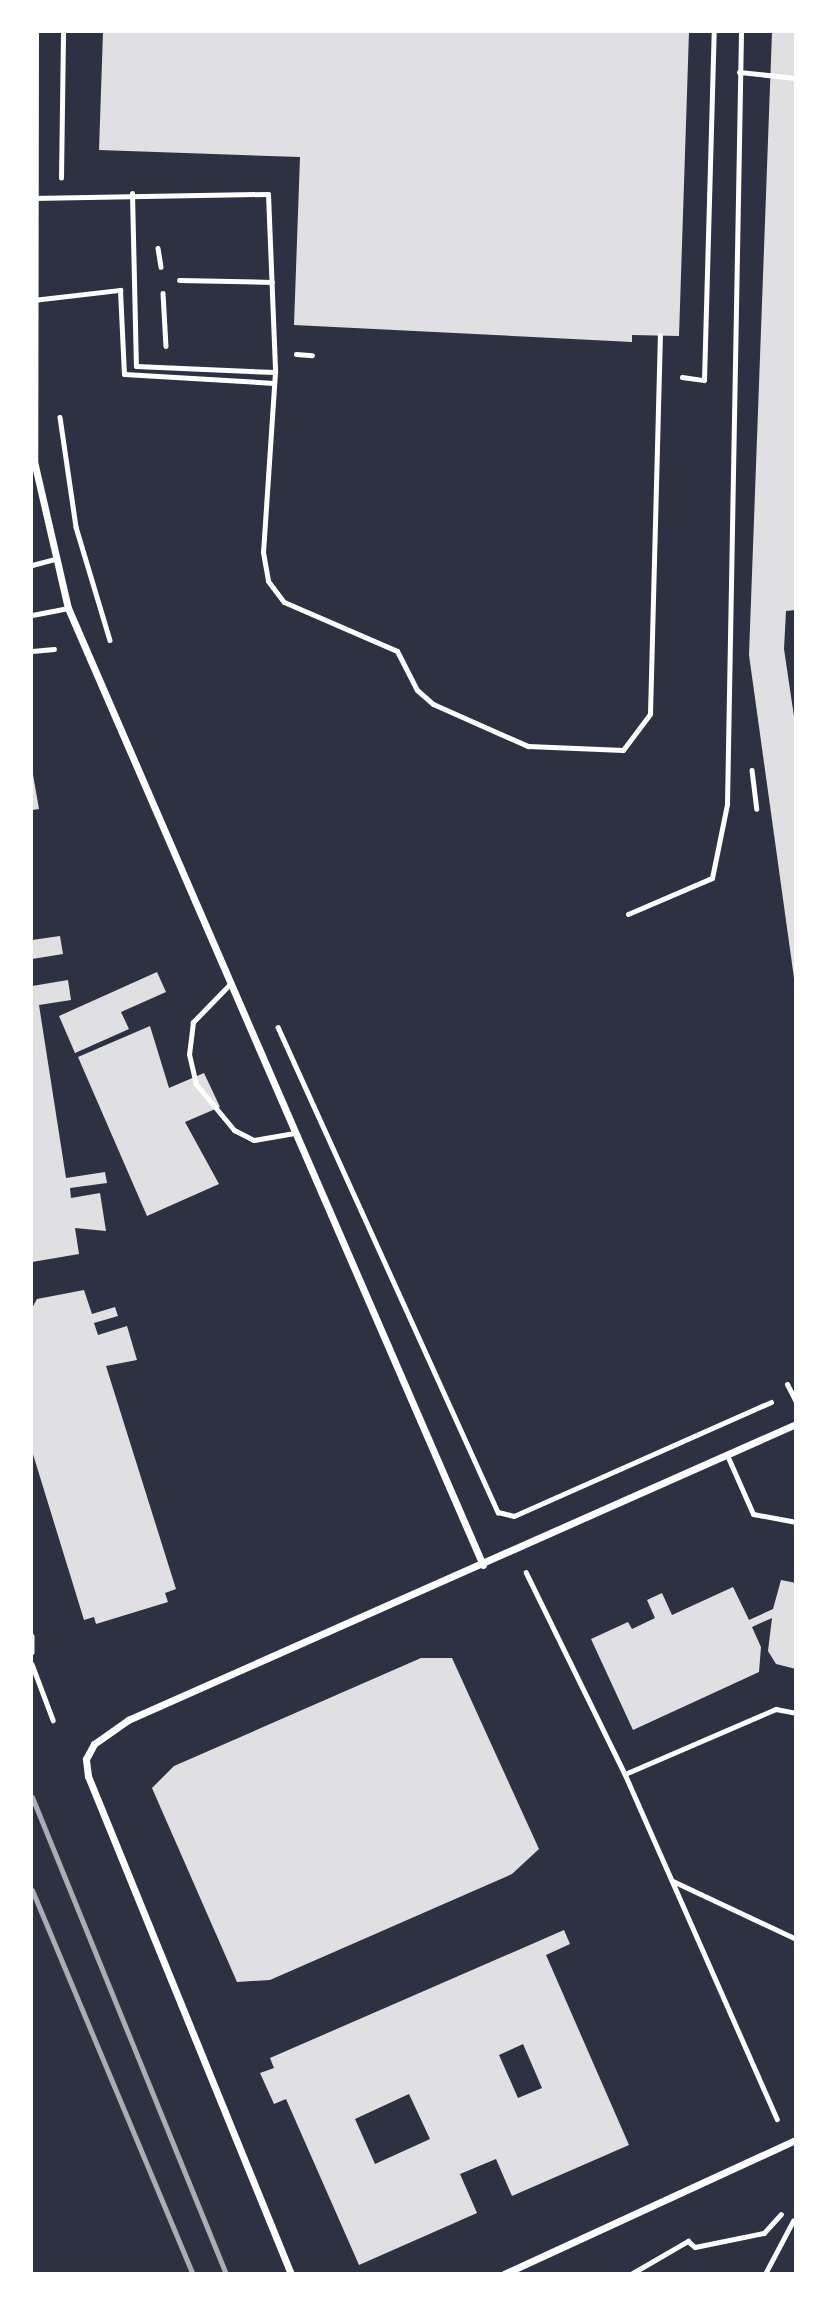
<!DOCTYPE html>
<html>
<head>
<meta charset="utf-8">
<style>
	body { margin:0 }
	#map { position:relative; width:827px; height:2305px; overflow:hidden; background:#2d3142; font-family:"DejaVu Sans",sans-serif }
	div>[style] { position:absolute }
	.building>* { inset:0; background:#e0e0e3 }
	.path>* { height:4.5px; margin:-2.25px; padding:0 2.25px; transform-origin:2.25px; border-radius:2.25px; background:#fff }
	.service>* { height:5px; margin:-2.5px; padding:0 2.5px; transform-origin:2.5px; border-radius:2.5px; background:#fff }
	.minor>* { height:7px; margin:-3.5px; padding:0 3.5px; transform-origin:3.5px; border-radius:3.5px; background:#fff }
	.rail>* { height:5px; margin:-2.5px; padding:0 2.5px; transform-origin:2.5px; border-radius:2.5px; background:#abadb3 }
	span { translate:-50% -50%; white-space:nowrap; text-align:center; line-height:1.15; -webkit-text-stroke:5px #fff; paint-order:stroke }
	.frame { position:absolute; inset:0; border:33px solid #fff; pointer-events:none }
</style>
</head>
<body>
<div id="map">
	<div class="building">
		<div style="clip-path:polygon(103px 32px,689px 32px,679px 336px,632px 335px,632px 342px,294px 325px,300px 157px,99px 150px)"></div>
		<div style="clip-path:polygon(772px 32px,796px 32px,796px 610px,786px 611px,784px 649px,796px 730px,794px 978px,749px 655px)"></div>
		<div style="clip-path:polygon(32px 769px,39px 809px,32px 810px)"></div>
		<div style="clip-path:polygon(60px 936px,63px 954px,32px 959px,32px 940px)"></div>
		<div style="clip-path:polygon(157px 972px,166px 992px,121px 1012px,129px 1029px,75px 1053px,59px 1016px)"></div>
		<div style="clip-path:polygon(68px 980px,71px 1000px,39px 1005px,66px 1178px,105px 1172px,107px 1183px,70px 1188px,71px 1198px,100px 1193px,106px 1231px,75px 1228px,79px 1254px,32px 1262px,32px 986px)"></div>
		<div style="clip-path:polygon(150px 1026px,169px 1088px,204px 1073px,220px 1107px,185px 1122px,219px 1184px,147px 1216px,78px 1057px)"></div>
		<div style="clip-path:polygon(84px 1290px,92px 1314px,115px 1307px,118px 1316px,94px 1323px,98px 1335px,127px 1326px,137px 1360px,106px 1366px,176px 1589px,165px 1593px,168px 1602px,96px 1624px,94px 1617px,84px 1620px,32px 1451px,32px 1308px,37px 1299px)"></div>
		<div style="clip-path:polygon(781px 1580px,796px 1583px,796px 1669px,776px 1664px,768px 1651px,772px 1618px,752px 1627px,761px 1647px,759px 1672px,633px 1730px,591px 1639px,628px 1622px,632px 1629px,655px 1618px,647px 1600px,662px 1593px,672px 1615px,733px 1587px,749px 1620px,773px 1609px)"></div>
		<div style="clip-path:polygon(421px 1658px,452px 1658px,539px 1849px,512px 1874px,270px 1980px,237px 1982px,152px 1788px,174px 1766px)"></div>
		<div style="clip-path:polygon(evenodd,564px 1930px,570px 1944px,546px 1955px,629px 2145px,512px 2196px,496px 2159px,460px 2174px,477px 2213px,359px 2265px,286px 2099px,274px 2104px,260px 2073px,274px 2068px,270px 2058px,564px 1930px,523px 2044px,542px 2088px,518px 2098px,499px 2055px,523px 2044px,564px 1930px,409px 2094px,430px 2139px,375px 2164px,355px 2119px,409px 2094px)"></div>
	</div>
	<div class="path">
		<div style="left:61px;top:178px;width:146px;rotate:-89.2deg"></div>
		<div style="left:158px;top:248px;width:19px;rotate:81deg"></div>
		<div style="left:163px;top:293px;width:53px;rotate:86.8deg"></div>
		<div style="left:296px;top:354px;width:16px;rotate:4deg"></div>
		<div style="left:682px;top:377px;width:22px;rotate:8deg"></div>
		<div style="left:704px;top:380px;width:348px;rotate:-88.4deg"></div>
		<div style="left:60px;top:417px;width:111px;rotate:81.7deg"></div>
		<div style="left:76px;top:527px;width:118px;rotate:73.3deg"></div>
		<div style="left:32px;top:651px;width:22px;rotate:-5deg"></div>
		<div style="left:752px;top:770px;width:39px;rotate:83deg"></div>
		<div style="left:278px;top:1027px;width:533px;rotate:65.6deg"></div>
		<div style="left:498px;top:1512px;width:16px;rotate:14deg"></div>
		<div style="left:514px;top:1516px;width:281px;rotate:-23.9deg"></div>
		<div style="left:526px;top:1572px;width:225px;rotate:63.9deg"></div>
		<div style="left:625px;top:1774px;width:377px;rotate:66.2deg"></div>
		<div style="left:32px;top:1636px;width:16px;rotate:90deg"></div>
		<div style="left:32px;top:1664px;width:60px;rotate:69.4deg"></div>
		<div style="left:625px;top:1774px;width:164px;rotate:-23.3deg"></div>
		<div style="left:776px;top:1709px;width:20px;rotate:11deg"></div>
		<div style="left:673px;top:1881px;width:136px;rotate:25.2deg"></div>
		<div style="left:631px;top:2274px;width:66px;rotate:-30.1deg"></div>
		<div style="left:688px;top:2241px;width:9px;rotate:41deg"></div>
		<div style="left:695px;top:2247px;width:70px;rotate:-11.5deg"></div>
		<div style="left:764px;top:2233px;width:25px;rotate:-48deg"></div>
		<div style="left:765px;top:2274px;width:60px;rotate:-62.2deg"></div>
	</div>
	<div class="service">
		<div style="left:739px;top:72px;width:57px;rotate:6deg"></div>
		<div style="left:132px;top:193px;width:173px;rotate:88.7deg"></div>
		<div style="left:136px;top:366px;width:139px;rotate:2.5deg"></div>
		<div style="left:32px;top:198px;width:236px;rotate:-1deg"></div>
		<div style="left:268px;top:194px;width:178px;rotate:87.7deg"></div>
		<div style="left:275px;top:372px;width:180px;rotate:93.8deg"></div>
		<div style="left:263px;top:552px;width:29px;rotate:80deg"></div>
		<div style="left:268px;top:581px;width:26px;rotate:53deg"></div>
		<div style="left:284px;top:602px;width:123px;rotate:23.4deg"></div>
		<div style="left:397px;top:651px;width:44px;rotate:62.9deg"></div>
		<div style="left:417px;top:690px;width:21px;rotate:41deg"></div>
		<div style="left:433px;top:704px;width:104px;rotate:23.9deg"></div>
		<div style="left:528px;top:746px;width:95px;rotate:2.4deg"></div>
		<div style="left:623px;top:750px;width:45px;rotate:-53.1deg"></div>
		<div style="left:650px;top:714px;width:379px;rotate:-88.5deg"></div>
		<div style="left:179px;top:280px;width:93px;rotate:1.2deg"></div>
		<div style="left:33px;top:300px;width:88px;rotate:-6.6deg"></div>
		<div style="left:120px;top:290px;width:84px;rotate:87.3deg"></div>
		<div style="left:124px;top:374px;width:150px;rotate:3.4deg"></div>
		<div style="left:32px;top:565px;width:23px;rotate:-15deg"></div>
		<div style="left:32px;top:615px;width:37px;rotate:-11deg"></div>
		<div style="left:628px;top:914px;width:91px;rotate:-23.2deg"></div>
		<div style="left:712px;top:878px;width:76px;rotate:-78.5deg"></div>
		<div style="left:727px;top:804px;width:772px;rotate:-88.96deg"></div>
		<div style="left:229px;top:985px;width:52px;rotate:134.2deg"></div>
		<div style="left:193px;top:1022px;width:32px;rotate:97deg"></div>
		<div style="left:189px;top:1054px;width:31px;rotate:77deg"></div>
		<div style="left:196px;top:1084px;width:60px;rotate:50.4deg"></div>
		<div style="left:234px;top:1130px;width:22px;rotate:27deg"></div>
		<div style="left:254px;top:1140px;width:41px;rotate:-9.9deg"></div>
		<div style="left:787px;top:1384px;width:20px;rotate:63deg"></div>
		<div style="left:727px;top:1455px;width:64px;rotate:66.2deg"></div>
		<div style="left:753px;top:1514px;width:44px;rotate:10.5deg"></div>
	</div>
	<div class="minor">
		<div style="left:35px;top:32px;width:429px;rotate:90.1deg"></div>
		<div style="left:34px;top:461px;width:151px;rotate:77deg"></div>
		<div style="left:68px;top:608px;width:1043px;rotate:66.56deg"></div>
		<div style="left:291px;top:2274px;width:538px;rotate:-112.18deg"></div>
		<div style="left:88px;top:1776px;width:17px;rotate:-97deg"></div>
		<div style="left:86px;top:1759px;width:17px;rotate:-62deg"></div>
		<div style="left:94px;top:1744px;width:42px;rotate:-35.2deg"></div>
		<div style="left:128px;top:1720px;width:731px;rotate:-23.9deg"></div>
		<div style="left:504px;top:2274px;width:321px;rotate:-24.7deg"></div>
	</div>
	<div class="rail">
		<div style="left:32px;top:1797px;width:515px;rotate:67.87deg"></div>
		<div style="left:32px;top:1890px;width:416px;rotate:67.3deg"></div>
	</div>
	<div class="frame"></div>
</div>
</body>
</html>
